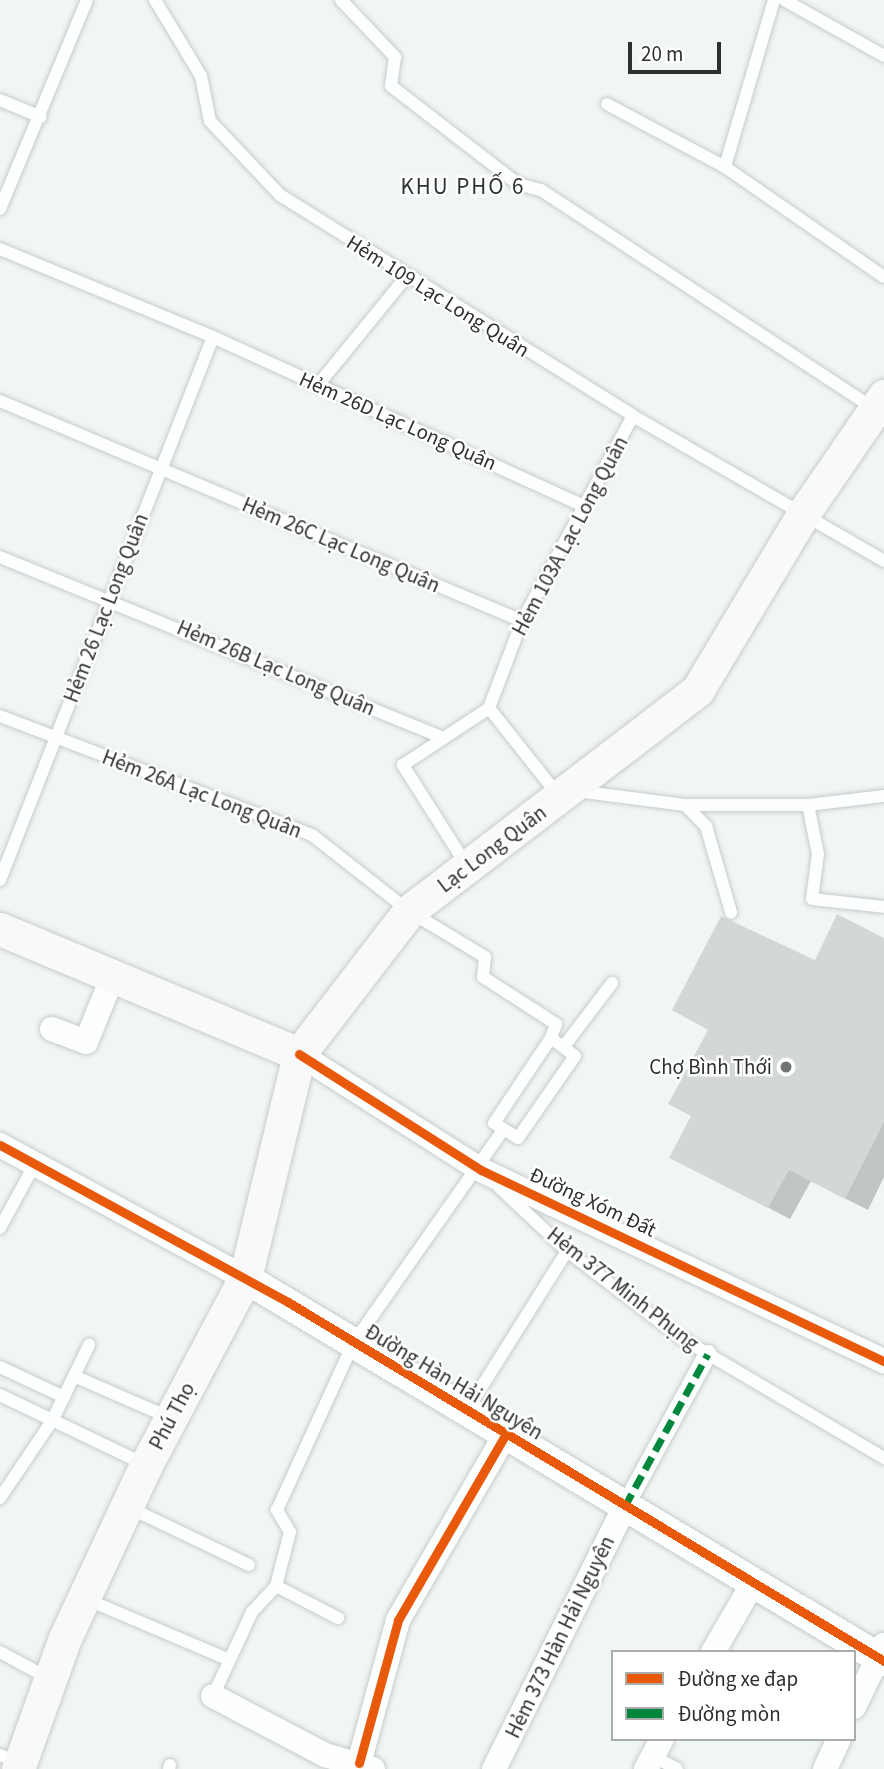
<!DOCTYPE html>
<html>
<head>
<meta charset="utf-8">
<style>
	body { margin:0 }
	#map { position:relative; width:884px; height:1769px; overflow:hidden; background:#f0f5f5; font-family:"Source Sans 3",sans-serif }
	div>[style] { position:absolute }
	.shadow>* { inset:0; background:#0003 }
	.building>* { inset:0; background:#d3d7d7 }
	.roads { filter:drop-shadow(0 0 2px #c8cbcb) drop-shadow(0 0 2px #c8cbcb) }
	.service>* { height:12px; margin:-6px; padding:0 6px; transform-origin:6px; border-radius:6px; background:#fdfefe }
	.pedestrian>* { height:18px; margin:-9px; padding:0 9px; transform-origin:9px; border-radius:9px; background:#fdfefe }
	.minor>* { height:24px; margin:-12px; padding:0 12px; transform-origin:12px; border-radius:12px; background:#fdfefe }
	.tertiary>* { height:30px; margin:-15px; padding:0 15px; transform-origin:15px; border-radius:15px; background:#fdfefe }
	.secondary>* { height:33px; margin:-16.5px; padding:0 16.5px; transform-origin:16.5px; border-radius:16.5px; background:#f9f8fa }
	.quiet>* { height:7px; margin-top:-3.5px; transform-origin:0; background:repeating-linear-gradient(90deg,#00873e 0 14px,transparent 0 21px) }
	.cycleway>* { height:9px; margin:-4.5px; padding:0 4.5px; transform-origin:4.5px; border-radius:4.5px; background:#e8590c }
	.dots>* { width:19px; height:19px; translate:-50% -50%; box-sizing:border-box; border:4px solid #fff; border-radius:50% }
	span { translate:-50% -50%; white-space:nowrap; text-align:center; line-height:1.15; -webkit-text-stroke:5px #fff; paint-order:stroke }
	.street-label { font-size:21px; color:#2d3030 }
	.poi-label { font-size:21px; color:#2d3030 }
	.right { translate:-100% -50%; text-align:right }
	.neighbourhood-label { font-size:23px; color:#2d3334; letter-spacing:2px }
	.legend { position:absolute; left:611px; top:1650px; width:245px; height:91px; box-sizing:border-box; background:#fff; border:2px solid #abacac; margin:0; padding:9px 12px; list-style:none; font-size:21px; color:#2d3030 }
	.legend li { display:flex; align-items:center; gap:14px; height:35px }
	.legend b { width:35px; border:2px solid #abacac }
	.scale { position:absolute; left:628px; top:42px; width:93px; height:32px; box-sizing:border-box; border:4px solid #2d3030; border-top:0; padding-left:9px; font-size:21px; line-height:24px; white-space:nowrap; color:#2d3030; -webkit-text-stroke:5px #fff; paint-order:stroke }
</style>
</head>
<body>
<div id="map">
	<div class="shadow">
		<div style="clip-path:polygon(884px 940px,884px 1177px,868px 1210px,811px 1181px,790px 1219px,671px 1157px,693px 1116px,710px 1030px,816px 962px)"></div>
	</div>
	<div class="building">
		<div style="clip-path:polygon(837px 914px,884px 938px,884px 1122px,845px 1199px,789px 1170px,768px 1208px,669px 1158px,691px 1116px,668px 1104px,708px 1030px,672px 1010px,721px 916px,815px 960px)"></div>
	</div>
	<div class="roads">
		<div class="service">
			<div style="left:155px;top:0;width:89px;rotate:58.8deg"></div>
			<div style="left:201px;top:76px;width:46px;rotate:78.7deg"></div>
			<div style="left:210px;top:121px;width:102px;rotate:46.6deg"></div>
			<div style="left:280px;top:195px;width:416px;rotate:32deg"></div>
			<div style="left:633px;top:416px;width:290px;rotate:30deg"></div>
			<div style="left:341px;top:0;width:79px;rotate:46.5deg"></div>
			<div style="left:395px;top:57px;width:29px;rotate:98deg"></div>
			<div style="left:391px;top:86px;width:160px;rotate:37.7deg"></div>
			<div style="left:518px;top:184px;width:24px;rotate:15deg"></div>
			<div style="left:541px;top:190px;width:399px;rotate:33.3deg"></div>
			<div style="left:774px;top:0;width:174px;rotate:106.4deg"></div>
			<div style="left:725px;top:167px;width:193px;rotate:34.7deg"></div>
			<div style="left:784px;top:0;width:115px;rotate:29.2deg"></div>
			<div style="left:0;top:100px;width:44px;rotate:22.5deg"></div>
			<div style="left:607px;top:104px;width:134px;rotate:28.1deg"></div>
			<div style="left:0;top:209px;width:226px;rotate:-67.4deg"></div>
			<div style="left:0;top:249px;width:230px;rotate:22.4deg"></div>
			<div style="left:213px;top:337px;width:408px;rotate:24.5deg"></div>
			<div style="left:318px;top:385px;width:139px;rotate:-50.8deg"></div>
			<div style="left:0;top:401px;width:566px;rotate:22.85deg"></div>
			<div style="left:0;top:557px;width:479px;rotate:22.2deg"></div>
			<div style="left:0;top:716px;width:334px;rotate:20.9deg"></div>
			<div style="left:312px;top:835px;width:123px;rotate:38.1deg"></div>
			<div style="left:409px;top:911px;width:89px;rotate:31.2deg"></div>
			<div style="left:485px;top:957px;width:20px;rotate:96deg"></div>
			<div style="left:483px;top:977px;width:87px;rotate:32.8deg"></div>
			<div style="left:556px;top:1024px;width:15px;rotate:110deg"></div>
			<div style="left:577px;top:791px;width:109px;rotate:7.4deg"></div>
			<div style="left:685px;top:805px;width:123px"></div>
			<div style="left:808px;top:805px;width:50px;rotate:78.5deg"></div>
			<div style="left:818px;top:854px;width:45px;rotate:97.6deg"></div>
			<div style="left:812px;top:899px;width:72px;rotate:6.3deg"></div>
			<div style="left:558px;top:795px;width:111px;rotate:-128.4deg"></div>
			<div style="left:489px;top:708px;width:93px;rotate:-69.2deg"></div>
			<div style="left:522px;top:621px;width:233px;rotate:-61.6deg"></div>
			<div style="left:685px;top:805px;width:30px;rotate:45deg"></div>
			<div style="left:706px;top:826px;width:90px;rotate:73.8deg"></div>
			<div style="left:808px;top:805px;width:77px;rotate:-6.8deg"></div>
			<div style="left:467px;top:866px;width:120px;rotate:-122.4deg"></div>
			<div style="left:403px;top:765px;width:103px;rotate:-33.5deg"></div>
			<div style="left:0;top:880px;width:583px;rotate:-68.58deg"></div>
			<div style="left:551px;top:1038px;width:30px;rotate:37deg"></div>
			<div style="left:575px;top:1056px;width:100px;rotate:124.8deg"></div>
			<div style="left:518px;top:1138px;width:28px;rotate:-148deg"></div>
			<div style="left:494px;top:1123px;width:102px;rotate:-56.2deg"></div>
			<div style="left:565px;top:1045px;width:78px;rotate:-52.8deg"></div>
			<div style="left:499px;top:1187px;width:93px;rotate:43.3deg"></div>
			<div style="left:567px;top:1251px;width:143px;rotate:37.3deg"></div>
			<div style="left:681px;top:1338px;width:236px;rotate:30.6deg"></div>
			<div style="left:0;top:1228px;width:75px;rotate:-61.4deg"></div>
			<div style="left:0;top:1367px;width:71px;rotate:25.1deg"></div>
			<div style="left:74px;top:1376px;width:105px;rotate:23.6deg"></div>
			<div style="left:0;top:1395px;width:162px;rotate:25.6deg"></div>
			<div style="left:467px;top:1410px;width:188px;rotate:-57.8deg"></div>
			<div style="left:0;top:1498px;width:93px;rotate:-56deg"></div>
			<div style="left:52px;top:1421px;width:85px;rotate:-64deg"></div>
			<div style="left:130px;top:1508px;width:132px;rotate:25.6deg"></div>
			<div style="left:276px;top:1586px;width:70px;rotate:27.3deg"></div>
			<div style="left:86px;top:1599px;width:156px;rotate:23deg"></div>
			<div style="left:0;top:1652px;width:57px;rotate:28.4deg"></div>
			<div style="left:213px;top:1696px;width:93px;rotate:-65.1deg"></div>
			<div style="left:252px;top:1612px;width:35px;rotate:-47deg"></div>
			<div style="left:276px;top:1586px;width:56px;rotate:-75.5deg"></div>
			<div style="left:290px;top:1532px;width:26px;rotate:-121deg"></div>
			<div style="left:277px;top:1510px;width:185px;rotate:-65.4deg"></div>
			<div style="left:354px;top:1342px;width:259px;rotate:-54.9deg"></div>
			<div style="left:0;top:1755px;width:21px;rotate:23deg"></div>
			<div style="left:652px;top:1756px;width:28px;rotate:27deg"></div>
			<div style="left:169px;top:1769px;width:4px;rotate:-76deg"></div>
		</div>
		<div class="pedestrian">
			<div style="left:625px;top:1506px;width:173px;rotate:-61.4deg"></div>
		</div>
		<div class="minor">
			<div style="left:52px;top:1029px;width:36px;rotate:21deg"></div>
			<div style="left:86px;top:1042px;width:71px;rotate:-67.8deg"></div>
			<div style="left:299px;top:1054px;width:216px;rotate:32.5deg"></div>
			<div style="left:481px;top:1170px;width:446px;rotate:25.4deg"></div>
			<div style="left:0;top:1145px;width:279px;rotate:28.5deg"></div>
			<div style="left:713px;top:1652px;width:80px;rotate:-59.9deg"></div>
			<div style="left:213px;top:1696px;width:127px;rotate:27.8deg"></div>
			<div style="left:325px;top:1755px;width:50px;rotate:16.3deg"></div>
			<div style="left:854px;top:1707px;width:69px;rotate:-64.2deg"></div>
			<div style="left:359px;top:1763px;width:148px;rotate:-74.7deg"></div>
			<div style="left:398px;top:1620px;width:215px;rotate:-59.9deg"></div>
			<div style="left:494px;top:1769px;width:294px;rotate:-63.5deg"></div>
			<div style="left:646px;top:1769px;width:34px;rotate:-62deg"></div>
			<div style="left:825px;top:1769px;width:33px;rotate:-65deg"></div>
		</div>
		<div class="tertiary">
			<div style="left:245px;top:1278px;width:745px;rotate:30.94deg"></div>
		</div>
		<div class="secondary">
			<div style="left:0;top:929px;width:324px;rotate:22.7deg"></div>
			<div style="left:18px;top:1769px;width:139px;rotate:-70.3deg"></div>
			<div style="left:65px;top:1638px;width:191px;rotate:-64.9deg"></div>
			<div style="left:146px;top:1465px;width:212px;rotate:-62.1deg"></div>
			<div style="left:245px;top:1278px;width:230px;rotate:-76.4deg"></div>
			<div style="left:299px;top:1054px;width:180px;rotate:-52.4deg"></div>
			<div style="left:409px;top:911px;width:362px;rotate:-37.4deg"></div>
			<div style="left:697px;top:691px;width:210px;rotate:-59deg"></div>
			<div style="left:805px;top:511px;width:140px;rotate:-55.5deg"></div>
		</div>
	</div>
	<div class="quiet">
		<div style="left:625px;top:1506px;width:173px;rotate:-61.4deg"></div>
	</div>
	<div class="cycleway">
		<div style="left:299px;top:1054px;width:216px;rotate:32.5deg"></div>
		<div style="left:481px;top:1170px;width:446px;rotate:25.4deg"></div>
		<div style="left:0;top:1145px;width:328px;rotate:28.6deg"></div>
		<div style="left:288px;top:1302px;width:696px;rotate:31.06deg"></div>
		<div style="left:359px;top:1763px;width:148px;rotate:-74.7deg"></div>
		<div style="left:398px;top:1620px;width:215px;rotate:-59.9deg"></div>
	</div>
	<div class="dots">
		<div style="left:786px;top:1067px;background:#717575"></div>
	</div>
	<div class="street-label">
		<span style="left:438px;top:296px;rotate:32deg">Hẻm 109 Lạc Long Quân</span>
		<span style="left:398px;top:421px;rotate:24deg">Hẻm 26D Lạc Long Quân</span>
		<span style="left:570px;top:536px;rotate:-62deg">Hẻm 103A Lạc Long Quân</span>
		<span style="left:341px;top:545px;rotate:23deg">Hẻm 26C Lạc Long Quân</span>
		<span style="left:106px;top:608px;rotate:-69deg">Hẻm 26 Lạc Long Quân</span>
		<span style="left:276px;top:668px;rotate:23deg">Hẻm 26B Lạc Long Quân</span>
		<span style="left:202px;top:794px;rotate:21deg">Hẻm 26A Lạc Long Quân</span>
		<span style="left:492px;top:849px;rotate:-37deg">Lạc Long Quân</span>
		<span style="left:593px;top:1202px;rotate:25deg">Đường Xóm Đất</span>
		<span style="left:623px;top:1289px;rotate:38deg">Hẻm 377 Minh Phụng</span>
		<span style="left:454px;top:1382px;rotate:31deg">Đường Hàn Hải Nguyên</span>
		<span style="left:172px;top:1416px;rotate:-62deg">Phú Thọ</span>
		<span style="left:560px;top:1637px;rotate:-64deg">Hẻm 373 Hàn Hải Nguyên</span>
	</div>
	<div class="poi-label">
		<span class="right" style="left:772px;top:1067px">Chợ Bình Thới</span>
	</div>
	<div class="neighbourhood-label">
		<span style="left:463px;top:187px">KHU PHỐ 6</span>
	</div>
	<ul class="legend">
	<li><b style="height:9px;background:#e8590c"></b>Đường xe đạp</li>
	<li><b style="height:9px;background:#00873e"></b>Đường mòn</li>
	</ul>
	<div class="scale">20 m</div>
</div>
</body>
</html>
